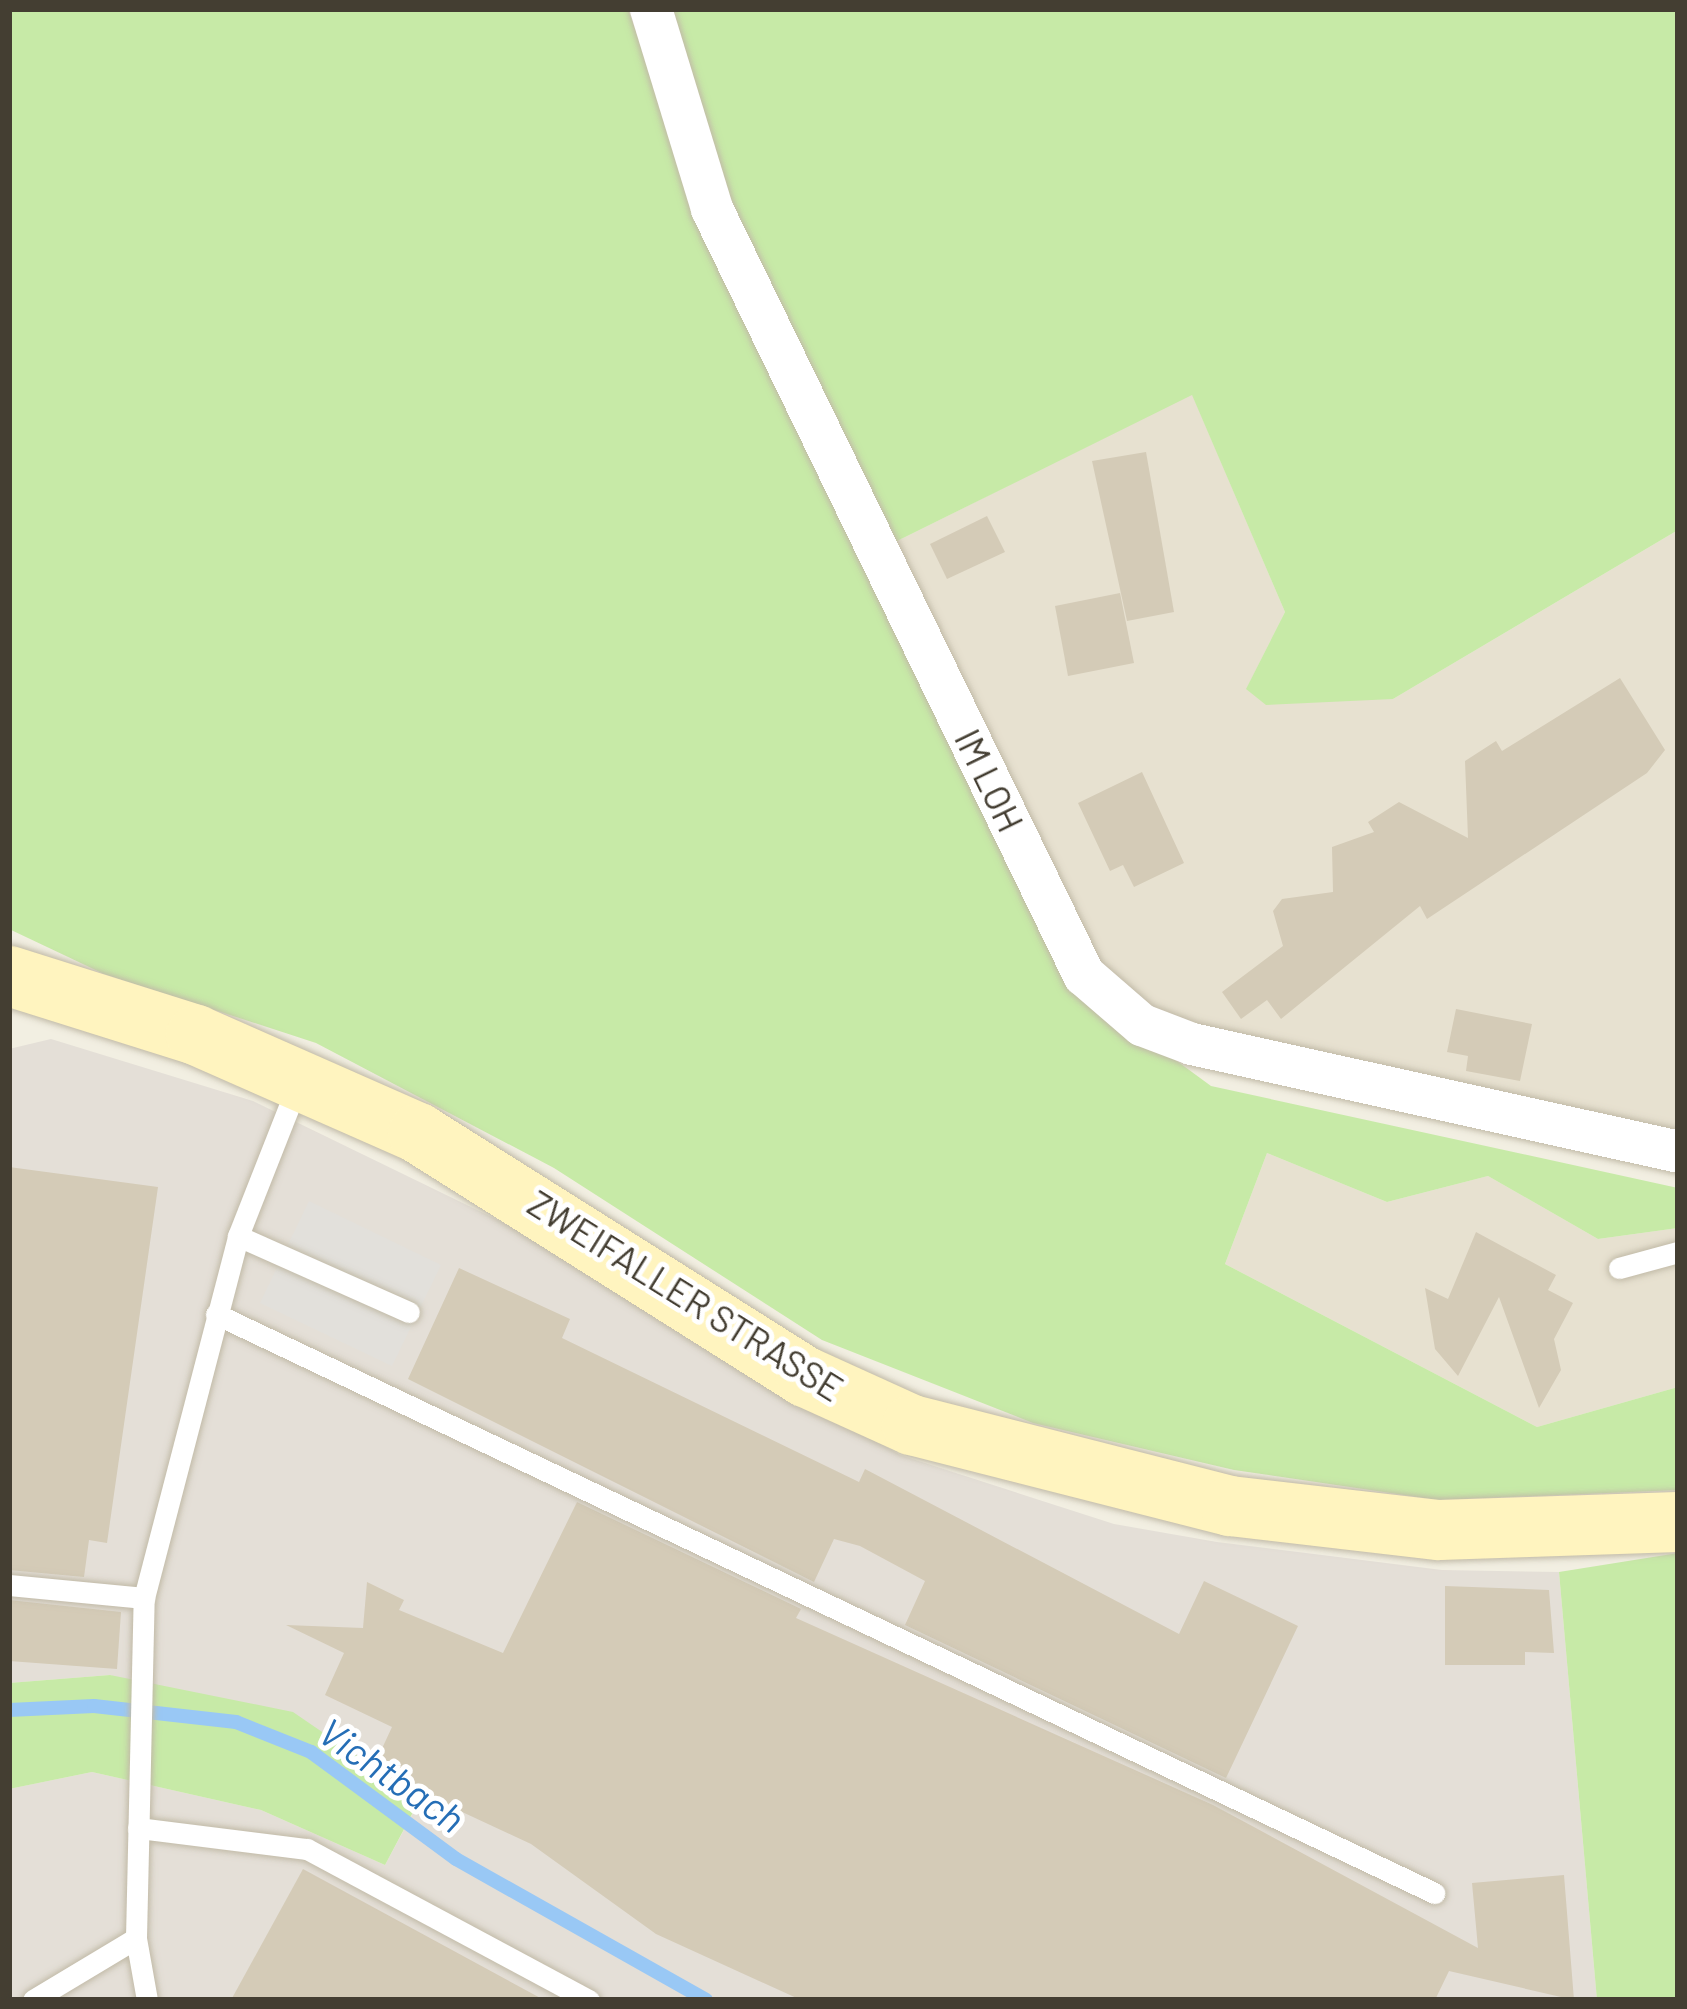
<!DOCTYPE html>
<html>
<head>
<meta charset="utf-8">
<style>
	body { margin:0 }
	#map { position:relative; width:1687px; height:2009px; overflow:hidden; background:#f2efe2; font-family:Barlow,sans-serif }
	div>[style] { position:absolute }
	.residential>* { inset:0; background:#e7e1d0 }
	.industrial>* { inset:0; background:#e4dfd7 }
	.green>* { inset:0; background:#c7eaa7 }
	.parking>* { inset:0; background:#e2e0db }
	.stream>* { height:14px; margin:-7px; padding:0 7px; transform-origin:7px; border-radius:7px; background:#99c8f5 }
	.building>* { inset:0; background:#d4cbb7 }
	.roads { filter:drop-shadow(0 0 3px #c1baa7) drop-shadow(0 0 3px #c1baa7) }
	.service>* { height:21px; margin:-10.5px; padding:0 10.5px; transform-origin:10.5px; border-radius:10.5px; background:#fff }
	.minor>* { height:42px; margin:-21px; padding:0 21px; transform-origin:21px; border-radius:21px; background:#fff }
	.secondary>* { height:60px; margin:-30px; padding:0 30px; transform-origin:30px; border-radius:30px; background:#fff4bf }
	span { translate:-50% -50%; white-space:nowrap; text-align:center; line-height:1.15; -webkit-text-stroke:10px #fff; paint-order:stroke }
	.street-label { font-size:36px; color:#443e32 }
	.water-label { font-size:39px; color:#256eb6; font-style:italic }
	.frame { position:absolute; inset:0; border:12px solid #443e32; pointer-events:none }
</style>
</head>
<body>
<div id="map">
	<div class="residential">
		<div style="clip-path:polygon(1192px 394px,1285px 612px,1247px 688px,1393px 699px,1678px 530px,1678px 1142px,1150px 1016px,1084px 961px,889px 545px)"></div>
		<div style="clip-path:polygon(1267px 1153px,1387px 1202px,1488px 1176px,1598px 1239px,1678px 1228px,1678px 1387px,1537px 1427px,1225px 1264px)"></div>
	</div>
	<div class="industrial">
		<div style="clip-path:polygon(51px 1039px,253px 1101px,512px 1227px,900px 1455px,1114px 1524px,1217px 1542px,1442px 1570px,1559px 1572px,1597px 2000px,9px 2000px,9px 1789px,92px 1772px,261px 1810px,385px 1865px,420px 1800px,370px 1771px,110px 1675px,9px 1683px,9px 1049px)"></div>
	</div>
	<div class="green">
		<div style="clip-path:polygon(9px 9px,628px 9px,701px 219px,1072px 984px,1211px 1086px,1678px 1188px,1678px 1228px,1598px 1239px,1488px 1176px,1387px 1202px,1267px 1153px,1225px 1264px,1537px 1427px,1678px 1387px,1678px 1490px,1438px 1500px,1234px 1470px,1033px 1423px,822px 1340px,554px 1168px,316px 1043px,104px 974px,9px 929px)"></div>
		<div style="clip-path:polygon(671px 9px,1678px 9px,1678px 530px,1393px 699px,1266px 705px,1246px 689px,1285px 612px,1192px 395px,889px 545px,717px 168px)"></div>
		<div style="clip-path:polygon(1678px 1553px,1678px 2000px,1597px 2000px,1559px 1572px)"></div>
		<div style="clip-path:polygon(110px 1675px,293px 1712px,420px 1799px,385px 1865px,261px 1810px,92px 1772px,9px 1789px,9px 1683px)"></div>
	</div>
	<div class="parking">
		<div style="clip-path:polygon(309px 1201px,441px 1265px,392px 1366px,260px 1303px)"></div>
	</div>
	<div class="stream">
		<div style="left:9px;top:1710px;width:85px;rotate:-2.7deg"></div>
		<div style="left:94px;top:1706px;width:143px;rotate:6.4deg"></div>
		<div style="left:236px;top:1722px;width:81px;rotate:21.8deg"></div>
		<div style="left:311px;top:1752px;width:180px;rotate:36.4deg"></div>
		<div style="left:456px;top:1859px;width:287px;rotate:29.4deg"></div>
	</div>
	<div class="building">
		<div style="clip-path:polygon(1146px 452px,1174px 612px,1127px 621px,1092px 461px)"></div>
		<div style="clip-path:polygon(987px 516px,1005px 552px,947px 579px,930px 544px)"></div>
		<div style="clip-path:polygon(1120px 593px,1134px 663px,1068px 676px,1055px 606px)"></div>
		<div style="clip-path:polygon(1620px 678px,1665px 750px,1647px 773px,1427px 919px,1420px 906px,1281px 1019px,1267px 1000px,1241px 1019px,1222px 992px,1283px 946px,1273px 911px,1282px 899px,1333px 892px,1332px 847px,1374px 832px,1368px 822px,1399px 802px,1468px 838px,1465px 761px,1496px 741px,1502px 751px)"></div>
		<div style="clip-path:polygon(1142px 772px,1184px 863px,1134px 887px,1123px 865px,1110px 871px,1078px 803px)"></div>
		<div style="clip-path:polygon(1456px 1009px,1532px 1024px,1520px 1081px,1466px 1071px,1468px 1056px,1447px 1052px)"></div>
		<div style="clip-path:polygon(9px 1167px,158px 1187px,107px 1543px,89px 1540px,84px 1577px,9px 1570px)"></div>
		<div style="clip-path:polygon(1476px 1232px,1556px 1275px,1548px 1290px,1573px 1303px,1554px 1339px,1561px 1370px,1539px 1408px,1499px 1297px,1458px 1376px,1435px 1349px,1425px 1288px,1448px 1299px)"></div>
		<div style="clip-path:polygon(459px 1268px,570px 1319px,562px 1338px,859px 1482px,865px 1469px,1179px 1634px,1204px 1581px,1298px 1626px,1226px 1778px,905px 1625px,925px 1581px,860px 1546px,834px 1539px,814px 1582px,408px 1379px)"></div>
		<div style="clip-path:polygon(577px 1502px,801px 1609px,796px 1618px,1213px 1805px,1478px 1948px,1472px 1883px,1564px 1875px,1574px 2000px,1449px 1971px,1435px 2000px,801px 2000px,656px 1934px,531px 1844px,372px 1770px,392px 1727px,325px 1695px,344px 1653px,286px 1625px,363px 1628px,367px 1582px,404px 1600px,399px 1610px,503px 1653px)"></div>
		<div style="clip-path:polygon(1445px 1586px,1549px 1590px,1554px 1653px,1525px 1652px,1525px 1665px,1445px 1665px)"></div>
		<div style="clip-path:polygon(9px 1600px,121px 1612px,117px 1669px,9px 1661px)"></div>
		<div style="clip-path:polygon(303px 1869px,544px 2000px,231px 2000px)"></div>
	</div>
	<div class="roads">
		<div class="service">
			<div style="left:238px;top:1236px;width:187px;rotate:24deg"></div>
			<div style="left:1619px;top:1268px;width:61px;rotate:-15.2deg"></div>
			<div style="left:216px;top:1314px;width:1349px;rotate:25.42deg"></div>
			<div style="left:9px;top:1585px;width:136px;rotate:5.5deg"></div>
			<div style="left:138px;top:1828px;width:170px;rotate:7.1deg"></div>
			<div style="left:307px;top:1849px;width:320px;rotate:28.2deg"></div>
			<div style="left:33px;top:2000px;width:120px;rotate:-31deg"></div>
			<div style="left:147px;top:2000px;width:63px;rotate:-100.1deg"></div>
			<div style="left:136px;top:1938px;width:340px;rotate:-88.7deg"></div>
			<div style="left:144px;top:1598px;width:374px;rotate:-75.4deg"></div>
			<div style="left:238px;top:1236px;width:163px;rotate:-68.5deg"></div>
		</div>
		<div class="minor">
			<div style="left:651px;top:9px;width:209px;rotate:73deg"></div>
			<div style="left:712px;top:209px;width:852px;rotate:64.1deg"></div>
			<div style="left:1084px;top:975px;width:77px;rotate:40.8deg"></div>
			<div style="left:1142px;top:1025px;width:53px;rotate:20.8deg"></div>
			<div style="left:1192px;top:1044px;width:498px;rotate:12.5deg"></div>
		</div>
		<div class="secondary">
			<div style="left:9px;top:976px;width:196px;rotate:17.5deg"></div>
			<div style="left:196px;top:1035px;width:243px;rotate:23.8deg"></div>
			<div style="left:418px;top:1133px;width:458px;rotate:32.2deg"></div>
			<div style="left:806px;top:1377px;width:116px;rotate:24.4deg"></div>
			<div style="left:912px;top:1425px;width:328px;rotate:14.3deg"></div>
			<div style="left:1230px;top:1506px;width:210px;rotate:6.6deg"></div>
			<div style="left:1439px;top:1530px;width:239px;rotate:-1.9deg"></div>
		</div>
	</div>
	<div class="street-label">
		<span style="left:990px;top:780px;rotate:64deg">IM LOH</span>
		<span style="left:686px;top:1295px;rotate:32deg">ZWEIFALLER STRASSE</span>
	</div>
	<div class="water-label">
		<span style="left:392px;top:1775px;rotate:35deg">Vichtbach</span>
	</div>
	<div class="frame"></div>
</div>
</body>
</html>
